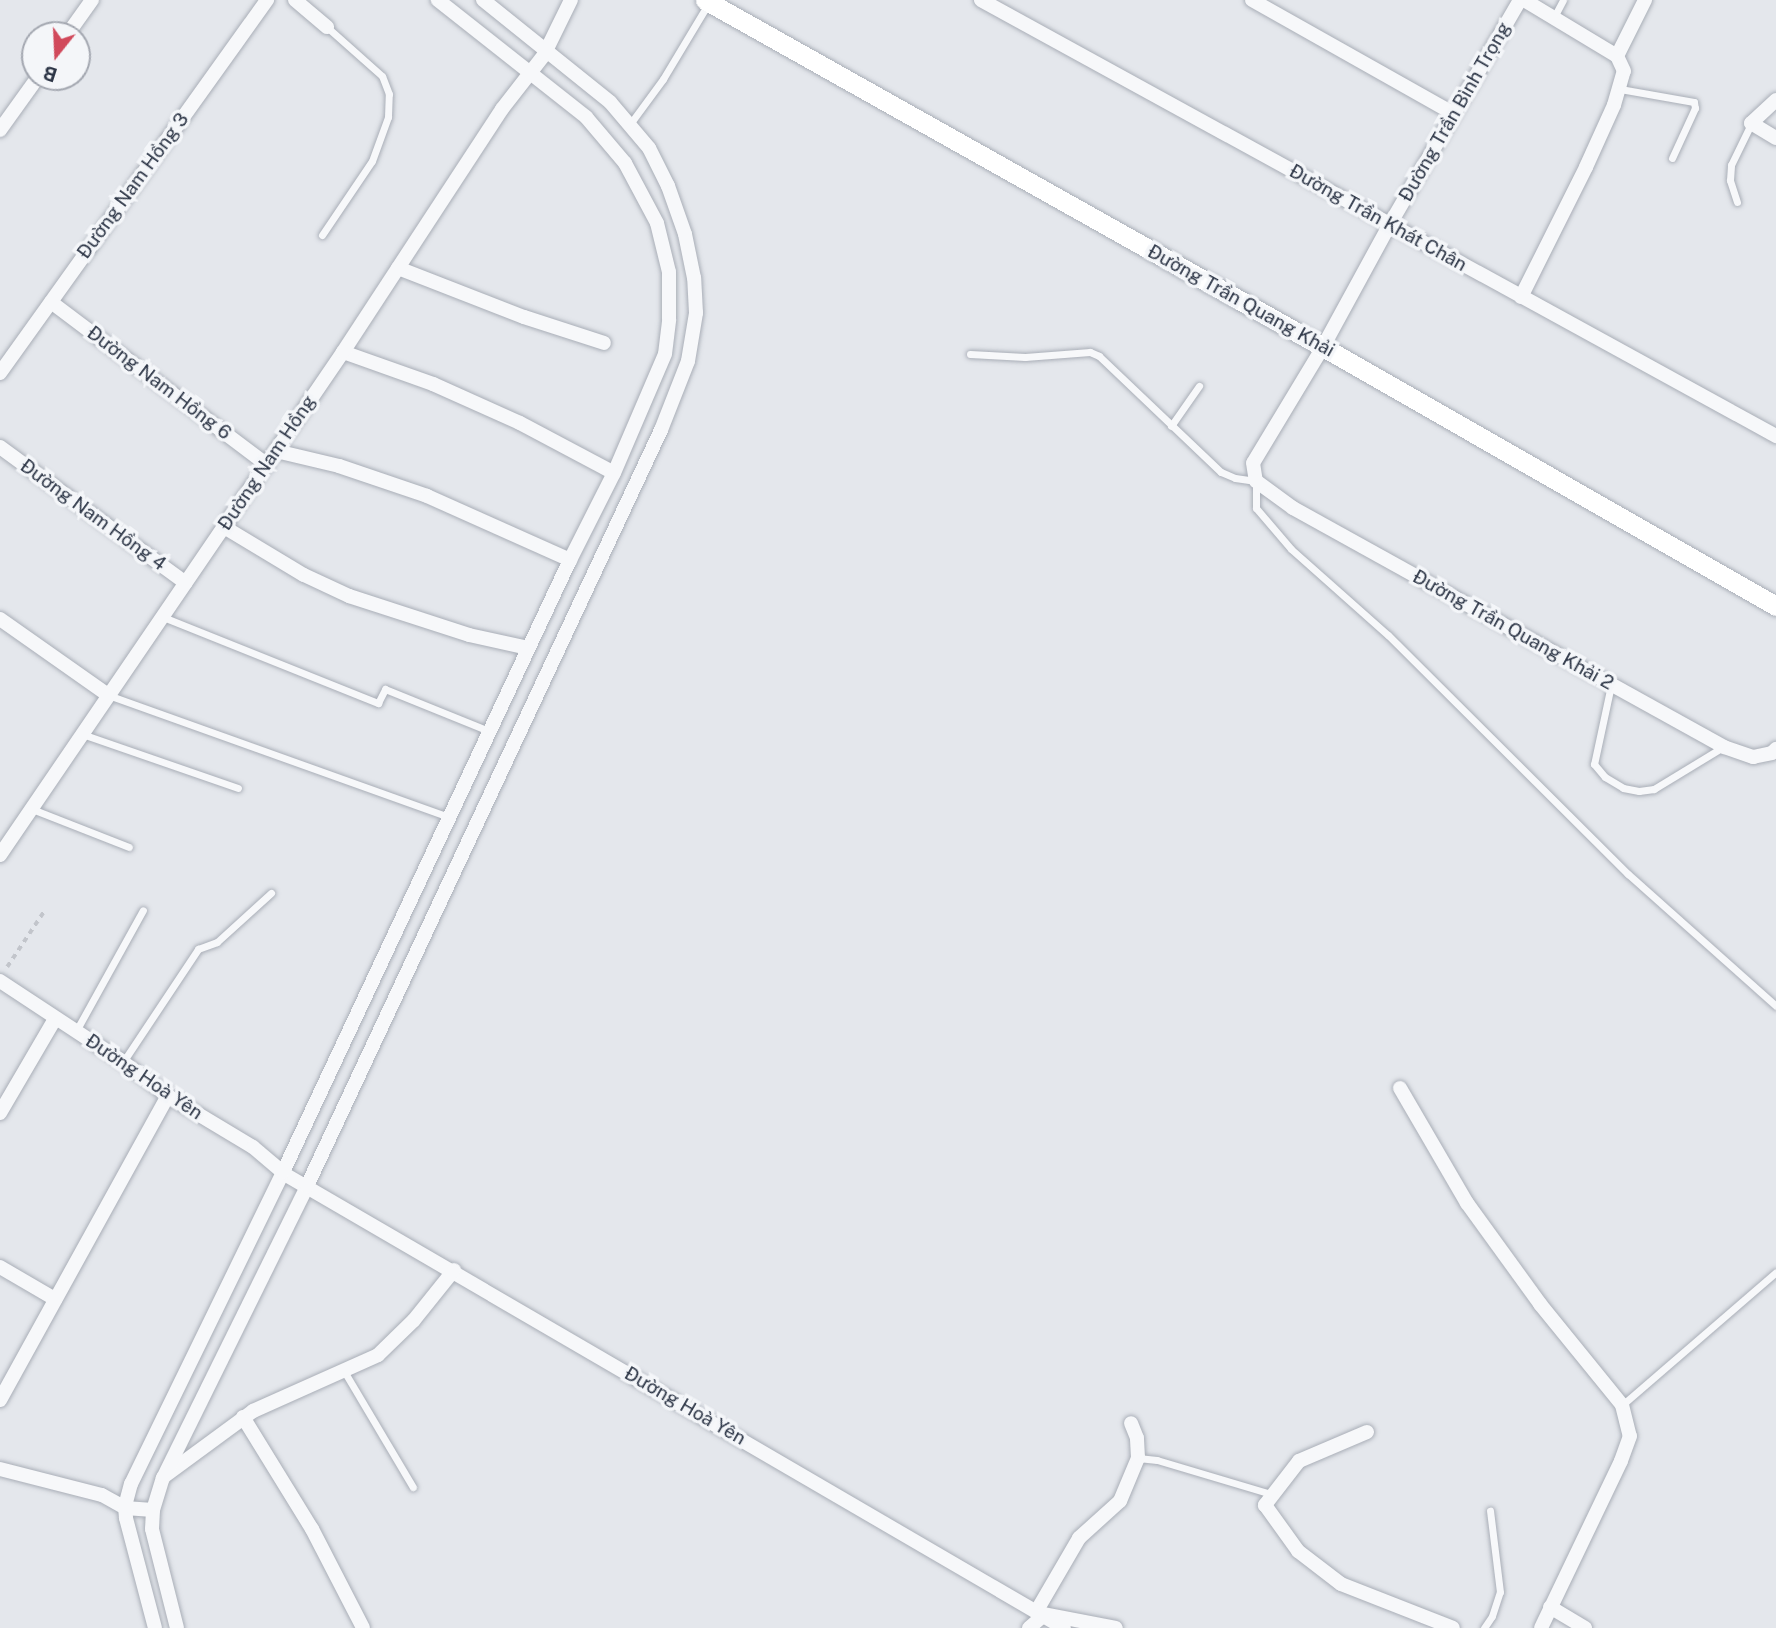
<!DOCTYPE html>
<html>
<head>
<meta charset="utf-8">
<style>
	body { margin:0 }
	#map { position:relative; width:1776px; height:1628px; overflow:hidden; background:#e4e7ec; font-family:"Public Sans",sans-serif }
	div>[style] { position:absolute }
	.path>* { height:3.5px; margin-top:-1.75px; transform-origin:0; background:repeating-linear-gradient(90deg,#c2c5cb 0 5px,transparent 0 10px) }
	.roads { filter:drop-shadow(0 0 2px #a9aeb7) drop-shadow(0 0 2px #a9aeb7) }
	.lane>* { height:7px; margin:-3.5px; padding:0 3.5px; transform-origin:3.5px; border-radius:3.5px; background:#f7f8fa }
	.street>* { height:14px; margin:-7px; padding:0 7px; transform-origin:7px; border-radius:7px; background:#f7f8fa }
	.secondary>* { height:19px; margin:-9.5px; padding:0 9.5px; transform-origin:9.5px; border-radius:9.5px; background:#fff }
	span { translate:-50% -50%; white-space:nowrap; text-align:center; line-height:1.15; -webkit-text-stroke:7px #f4f6f9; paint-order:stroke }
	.street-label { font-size:19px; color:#2b3445 }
	.north { position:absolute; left:21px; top:21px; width:70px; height:70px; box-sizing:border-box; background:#f4f6f9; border:2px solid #a4a8b1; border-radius:50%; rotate:198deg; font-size:19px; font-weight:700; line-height:28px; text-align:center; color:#2b3445 }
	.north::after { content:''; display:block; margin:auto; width:24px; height:32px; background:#d1495b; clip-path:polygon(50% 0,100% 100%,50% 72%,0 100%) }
</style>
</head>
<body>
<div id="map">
	<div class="path">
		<div style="left:7px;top:967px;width:69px;rotate:-56.3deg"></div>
	</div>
	<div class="roads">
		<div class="lane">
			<div style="left:1554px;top:17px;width:19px;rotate:-62deg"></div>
			<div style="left:1620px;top:89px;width:75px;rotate:10deg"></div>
			<div style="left:1694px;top:102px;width:6px;rotate:81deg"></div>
			<div style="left:1695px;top:108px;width:55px;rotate:114.7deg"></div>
			<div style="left:630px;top:124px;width:56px;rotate:-53.7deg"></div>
			<div style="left:663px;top:79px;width:87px;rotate:-59deg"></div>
			<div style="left:1737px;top:202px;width:23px;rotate:-108deg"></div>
			<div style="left:1730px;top:180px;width:15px;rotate:-86deg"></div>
			<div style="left:1731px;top:165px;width:46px;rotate:-64deg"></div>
			<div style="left:322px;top:235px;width:89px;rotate:-56deg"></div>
			<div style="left:372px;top:161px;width:47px;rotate:-70deg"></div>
			<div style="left:388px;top:117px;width:23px;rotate:-88deg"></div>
			<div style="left:389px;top:94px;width:19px;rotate:-111deg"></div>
			<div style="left:382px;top:76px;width:74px;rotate:-138.3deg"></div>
			<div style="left:970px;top:354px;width:55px;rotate:3.1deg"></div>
			<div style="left:1025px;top:357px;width:65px;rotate:-4.4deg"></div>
			<div style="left:1090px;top:352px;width:10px;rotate:24deg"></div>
			<div style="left:1099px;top:356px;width:168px;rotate:43.6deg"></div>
			<div style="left:1221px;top:472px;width:15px;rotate:23deg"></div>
			<div style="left:1235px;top:478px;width:21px;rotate:8deg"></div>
			<div style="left:1256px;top:481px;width:27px;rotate:90deg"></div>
			<div style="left:1256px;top:508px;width:54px;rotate:49.5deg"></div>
			<div style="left:1291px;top:549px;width:130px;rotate:41.6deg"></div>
			<div style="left:1388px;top:635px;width:339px;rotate:44.9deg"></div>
			<div style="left:1628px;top:874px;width:198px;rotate:41.7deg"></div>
			<div style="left:1171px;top:426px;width:49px;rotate:-55deg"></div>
			<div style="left:163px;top:617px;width:232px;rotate:21.8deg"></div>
			<div style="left:378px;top:703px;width:16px;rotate:-63deg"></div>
			<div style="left:385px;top:689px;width:112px;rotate:22deg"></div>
			<div style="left:1611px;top:685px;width:81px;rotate:102.1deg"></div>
			<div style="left:1594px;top:764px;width:17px;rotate:50deg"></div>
			<div style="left:1605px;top:777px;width:21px;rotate:31deg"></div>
			<div style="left:1623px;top:788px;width:16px;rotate:11deg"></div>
			<div style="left:1639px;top:791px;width:15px;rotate:-8deg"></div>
			<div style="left:1654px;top:789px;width:81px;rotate:-31.3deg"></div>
			<div style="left:108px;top:695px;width:362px;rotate:19.7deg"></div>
			<div style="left:82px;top:734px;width:165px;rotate:19.1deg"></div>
			<div style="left:32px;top:809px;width:104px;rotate:21.4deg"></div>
			<div style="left:76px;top:1031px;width:138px;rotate:-61deg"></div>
			<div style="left:123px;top:1062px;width:136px;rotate:-56.4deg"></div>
			<div style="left:198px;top:949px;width:20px;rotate:-20deg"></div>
			<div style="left:217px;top:942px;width:73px;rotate:-42.2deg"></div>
			<div style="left:344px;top:1371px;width:135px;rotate:59.3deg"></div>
			<div style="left:1622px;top:1405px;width:203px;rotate:-40.8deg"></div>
			<div style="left:1138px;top:1458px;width:19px;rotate:6deg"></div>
			<div style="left:1157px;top:1460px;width:119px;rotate:16.6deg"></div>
			<div style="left:1484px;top:1628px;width:14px;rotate:-56deg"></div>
			<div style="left:1492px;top:1616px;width:25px;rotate:-72deg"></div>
			<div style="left:1500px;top:1592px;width:82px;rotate:-97deg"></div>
		</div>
		<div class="street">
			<div style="left:295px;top:0;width:42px;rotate:40.2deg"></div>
			<div style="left:981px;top:0;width:907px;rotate:28.74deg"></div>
			<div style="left:1252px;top:0;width:232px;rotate:29.4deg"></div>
			<div style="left:1520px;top:0;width:259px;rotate:120.1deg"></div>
			<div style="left:1390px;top:224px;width:140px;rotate:118.6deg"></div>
			<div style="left:1323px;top:347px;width:135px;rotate:121.1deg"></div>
			<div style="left:1253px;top:463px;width:18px;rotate:81deg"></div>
			<div style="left:1256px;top:481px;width:46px;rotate:36.1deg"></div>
			<div style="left:1293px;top:508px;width:493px;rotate:29deg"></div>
			<div style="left:1724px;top:747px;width:31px;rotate:19deg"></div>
			<div style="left:1753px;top:757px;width:19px;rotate:-12deg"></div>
			<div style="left:1772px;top:753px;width:6px;rotate:-45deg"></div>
			<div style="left:67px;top:35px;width:43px;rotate:-54.5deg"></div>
			<div style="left:1617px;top:56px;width:63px;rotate:-63.4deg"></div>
			<div style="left:1776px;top:100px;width:34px;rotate:137deg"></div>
			<div style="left:1751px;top:123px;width:29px;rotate:31deg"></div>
			<div style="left:0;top:130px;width:65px;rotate:-54.4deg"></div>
			<div style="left:398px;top:268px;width:135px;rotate:21.3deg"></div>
			<div style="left:524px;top:317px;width:84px;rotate:18deg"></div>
			<div style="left:1521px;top:297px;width:145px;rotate:-63.4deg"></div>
			<div style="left:1586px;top:167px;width:68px;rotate:-65.7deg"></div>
			<div style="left:1614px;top:105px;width:35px;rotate:-74deg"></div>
			<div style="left:1624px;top:71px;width:17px;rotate:-115deg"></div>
			<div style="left:1617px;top:56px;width:109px;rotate:-148.9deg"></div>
			<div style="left:51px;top:302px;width:271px;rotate:37deg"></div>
			<div style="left:343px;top:352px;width:96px;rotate:19.6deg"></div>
			<div style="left:433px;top:384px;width:95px;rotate:24.1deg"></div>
			<div style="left:520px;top:423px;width:106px;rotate:28deg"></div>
			<div style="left:0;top:373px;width:459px;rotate:-54.4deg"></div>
			<div style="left:0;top:447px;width:230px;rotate:36.2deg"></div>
			<div style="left:276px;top:451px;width:65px;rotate:13.4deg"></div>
			<div style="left:339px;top:466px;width:93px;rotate:18.8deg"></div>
			<div style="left:427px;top:496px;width:157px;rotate:24.1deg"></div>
			<div style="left:224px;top:527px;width:93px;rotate:31deg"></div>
			<div style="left:304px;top:575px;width:50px;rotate:25deg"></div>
			<div style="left:349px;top:596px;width:126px;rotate:18deg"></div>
			<div style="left:469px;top:635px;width:60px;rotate:12.4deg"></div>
			<div style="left:0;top:619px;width:132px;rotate:35.1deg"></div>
			<div style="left:0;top:855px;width:609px;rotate:-55.71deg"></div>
			<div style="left:343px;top:352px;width:290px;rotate:-56.8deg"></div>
			<div style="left:502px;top:109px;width:68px;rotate:-52.1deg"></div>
			<div style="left:544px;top:55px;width:61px;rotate:-63.9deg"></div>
			<div style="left:0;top:981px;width:147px;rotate:33.4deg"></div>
			<div style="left:123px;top:1062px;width:56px;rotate:37.1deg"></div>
			<div style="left:168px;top:1096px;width:99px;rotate:31deg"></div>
			<div style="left:253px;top:1147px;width:43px;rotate:40.3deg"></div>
			<div style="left:286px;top:1175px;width:900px;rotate:30.21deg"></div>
			<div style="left:1400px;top:1088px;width:133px;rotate:59.8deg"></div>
			<div style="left:1467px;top:1203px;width:125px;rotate:54.1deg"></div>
			<div style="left:1540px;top:1304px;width:130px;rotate:50.9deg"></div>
			<div style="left:1622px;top:1405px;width:32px;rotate:76deg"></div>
			<div style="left:1630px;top:1436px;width:27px;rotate:110deg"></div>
			<div style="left:1621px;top:1461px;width:185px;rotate:115.6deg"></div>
			<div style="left:0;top:1113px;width:109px;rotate:-59.7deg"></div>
			<div style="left:0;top:1267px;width:64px;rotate:30.2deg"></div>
			<div style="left:0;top:1400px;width:347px;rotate:-61.1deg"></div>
			<div style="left:243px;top:1417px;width:132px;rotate:58.4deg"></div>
			<div style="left:312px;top:1529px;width:111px;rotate:62.7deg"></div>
			<div style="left:1367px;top:1432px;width:74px;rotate:156.9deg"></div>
			<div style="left:1299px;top:1461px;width:56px;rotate:127.7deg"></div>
			<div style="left:1265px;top:1505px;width:57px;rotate:54.3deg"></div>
			<div style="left:1298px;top:1551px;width:54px;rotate:37.5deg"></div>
			<div style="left:1341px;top:1584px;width:120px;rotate:21.4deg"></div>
			<div style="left:0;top:1469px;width:105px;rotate:14.3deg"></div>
			<div style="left:102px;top:1495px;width:26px;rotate:29deg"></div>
			<div style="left:125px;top:1508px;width:28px;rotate:4deg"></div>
			<div style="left:166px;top:1475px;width:108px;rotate:-36.3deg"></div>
			<div style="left:253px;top:1411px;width:137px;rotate:-24.1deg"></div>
			<div style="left:378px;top:1355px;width:50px;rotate:-44.2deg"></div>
			<div style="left:414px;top:1320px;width:64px;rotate:-51.3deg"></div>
			<div style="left:1550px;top:1607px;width:41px;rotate:31deg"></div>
			<div style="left:1036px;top:1612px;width:86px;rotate:-59.8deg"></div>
			<div style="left:1079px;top:1538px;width:55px;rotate:-42.1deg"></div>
			<div style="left:1120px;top:1501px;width:47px;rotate:-67.3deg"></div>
			<div style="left:1138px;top:1458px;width:20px;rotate:-93deg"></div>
			<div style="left:1137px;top:1438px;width:16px;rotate:-112deg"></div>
			<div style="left:1044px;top:1614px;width:73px;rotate:11deg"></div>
			<div style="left:155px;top:1628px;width:114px;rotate:-104.8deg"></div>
			<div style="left:126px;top:1518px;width:12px;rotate:-95deg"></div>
			<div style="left:125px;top:1506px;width:23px;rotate:-75deg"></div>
			<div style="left:131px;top:1484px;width:347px;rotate:-64deg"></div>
			<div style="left:283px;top:1172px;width:676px;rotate:-64.88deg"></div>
			<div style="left:570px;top:560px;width:97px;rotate:-63.2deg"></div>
			<div style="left:614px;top:473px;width:129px;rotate:-66.8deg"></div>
			<div style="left:665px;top:354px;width:35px;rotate:-83deg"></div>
			<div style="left:669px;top:319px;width:47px;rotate:-90deg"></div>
			<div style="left:669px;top:272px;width:50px;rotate:-103.8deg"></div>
			<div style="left:657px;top:223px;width:68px;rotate:-118.1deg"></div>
			<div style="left:625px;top:163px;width:60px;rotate:-130.3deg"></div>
			<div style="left:586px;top:117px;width:189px;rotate:-141.7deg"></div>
			<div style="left:177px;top:1628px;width:102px;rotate:-104.2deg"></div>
			<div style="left:152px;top:1529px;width:19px;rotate:-87deg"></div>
			<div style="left:153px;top:1510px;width:34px;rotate:-73deg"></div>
			<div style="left:163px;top:1478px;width:326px;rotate:-63.7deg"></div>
			<div style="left:307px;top:1186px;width:835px;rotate:-64.91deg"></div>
			<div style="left:661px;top:430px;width:74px;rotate:-68.6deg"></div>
			<div style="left:688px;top:361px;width:49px;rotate:-80.5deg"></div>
			<div style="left:696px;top:313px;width:35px;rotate:-93deg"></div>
			<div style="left:694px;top:278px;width:45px;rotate:-101.6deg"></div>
			<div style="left:685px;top:234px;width:51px;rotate:-109.5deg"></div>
			<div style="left:668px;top:186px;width:42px;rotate:-116.6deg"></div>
			<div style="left:649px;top:148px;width:60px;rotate:-130.3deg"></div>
			<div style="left:610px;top:102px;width:163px;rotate:-141.2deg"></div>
			<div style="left:1029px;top:1628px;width:18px;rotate:-41deg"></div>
		</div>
		<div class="secondary">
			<div style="left:705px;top:0;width:709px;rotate:29.31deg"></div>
			<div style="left:1323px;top:347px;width:522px;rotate:29.76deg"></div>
		</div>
	</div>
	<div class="street-label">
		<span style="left:1455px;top:112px;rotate:-60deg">Đường Trần Bình Trọng</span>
		<span style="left:133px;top:186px;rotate:-54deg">Đường Nam Hồng 3</span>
		<span style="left:1378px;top:218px;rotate:29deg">Đường Trần Khát Chân</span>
		<span style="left:1241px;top:301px;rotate:29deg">Đường Trần Quang Khải</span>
		<span style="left:159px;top:383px;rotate:37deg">Đường Nam Hồng 6</span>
		<span style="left:267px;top:463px;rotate:-56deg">Đường Nam Hồng</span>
		<span style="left:93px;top:515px;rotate:36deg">Đường Nam Hồng 4</span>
		<span style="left:1513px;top:630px;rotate:29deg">Đường Trần Quang Khải 2</span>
		<span style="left:144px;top:1077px;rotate:34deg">Đường Hoà Yên</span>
		<span style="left:685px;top:1406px;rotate:30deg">Đường Hoà Yên</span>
	</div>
	<div class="north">B</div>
</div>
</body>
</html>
